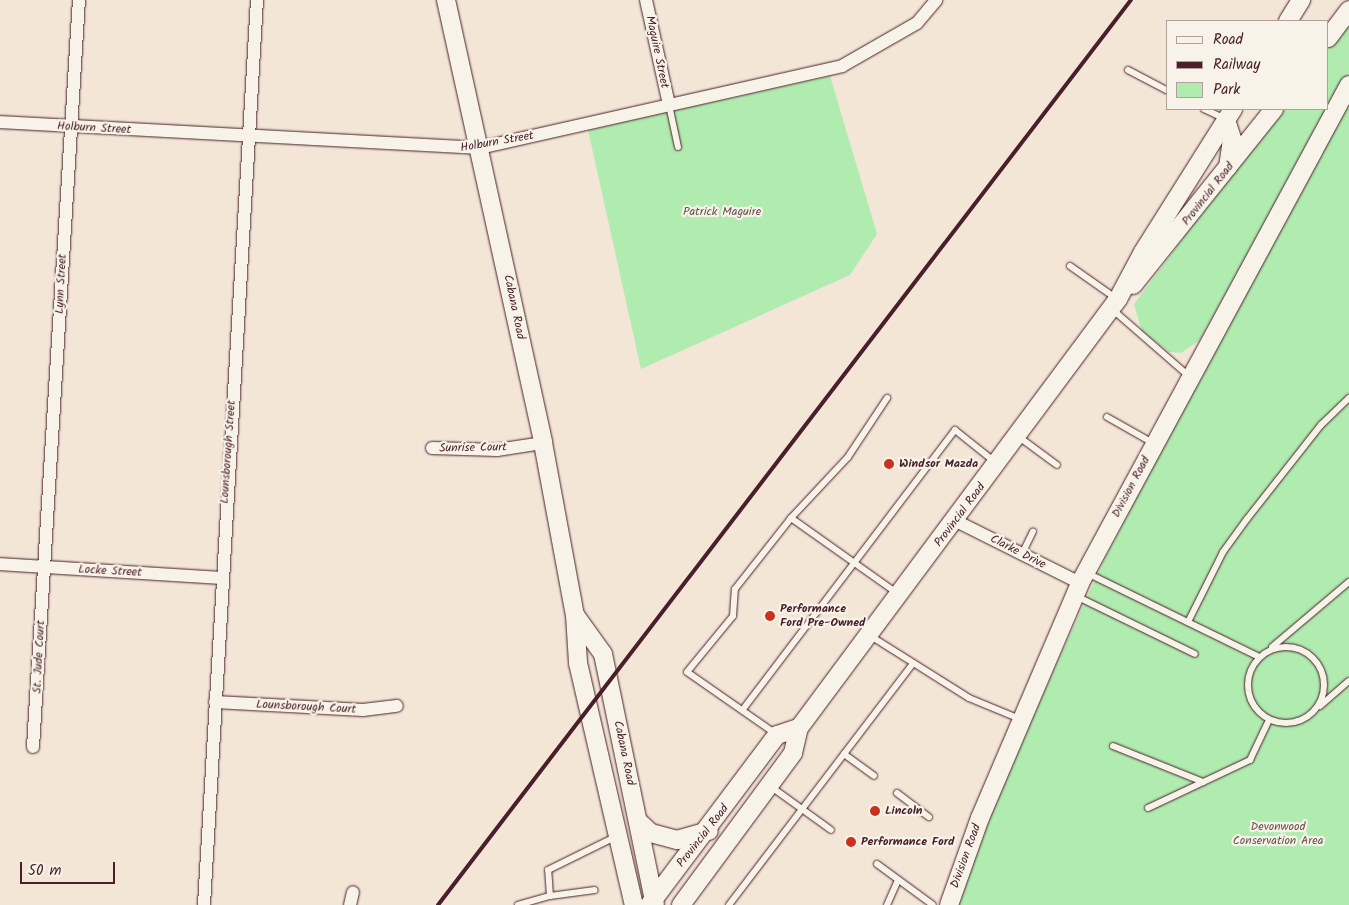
<!DOCTYPE html>
<html>
<head>
<meta charset="utf-8">
<style>
	body { margin:0 }
	#map { position:relative; width:1349px; height:905px; overflow:hidden; background:#f3e6d7; font-family:Kalam,sans-serif }
	div>[style] { position:absolute }
	.green>* { inset:0; background:#b0ebb0 }
	.roads { filter:drop-shadow(0 0 1px #4a1f2b) drop-shadow(0 0 1px #4a1f2b) }
	.service>* { height:6px; margin:-3px; padding:0 3px; transform-origin:3px; border-radius:3px; background:#f7f3e8 }
	.service>.ring { margin:-3px; padding:0; box-sizing:content-box; background:none; border:6px solid #f7f3e8; border-radius:50% }
	.minor>* { height:12px; margin:-6px; padding:0 6px; transform-origin:6px; border-radius:6px; background:#f7f3e8 }
	.secondary>* { height:18px; margin:-9px; padding:0 9px; transform-origin:9px; border-radius:9px; background:#f7f3e8 }
	.rail>* { height:4px; margin:-2px; padding:0 2px; transform-origin:2px; border-radius:2px; background:#4a1f2b }
	.dots>* { width:14px; height:14px; translate:-50% -50%; box-sizing:border-box; border:2px solid #f7f3e8; border-radius:50% }
	span { translate:-50% -50%; white-space:nowrap; text-align:center; line-height:1.15; -webkit-text-stroke:4.5px #f7f3e8; paint-order:stroke }
	.street-label { font-size:12px; color:#4a1f2b }
	.park-label { font-size:12px; color:#64524c }
	.poi-label { font-size:12px; color:#4a1f2b; font-weight:700 }
	.left { translate:0 -50%; text-align:left }
	.legend { position:absolute; left:1166px; top:20px; width:162px; height:90px; box-sizing:border-box; background:#f7f3e8; border:1px solid #b29e9c; margin:0; padding:6px 9px; list-style:none; font-size:15px; color:#4a1f2b }
	.legend li { display:flex; align-items:center; gap:10px; height:25px }
	.legend b { width:25px; border:1px solid #b29e9c }
	.scale { position:absolute; left:20px; top:862px; width:95px; height:22px; box-sizing:border-box; border:2px solid #4a1f2b; border-top:0; padding-left:6px; font-size:15px; line-height:18px; white-space:nowrap; color:#4a1f2b; -webkit-text-stroke:4px #f7f3e8; paint-order:stroke }
</style>
</head>
<body>
<div id="map">
	<div class="green">
		<div style="clip-path:polygon(1349px 19px,1349px 73px,1200px 340px,1181px 353px,1169px 352px,1142px 332px,1134px 304px,1280px 109px,1328px 109px,1328px 46px)"></div>
		<div style="clip-path:polygon(830px 76px,877px 234px,850px 275px,641px 369px,588px 130px)"></div>
		<div style="clip-path:polygon(1349px 93px,1349px 905px,956px 905px,1002px 783px,1104px 560px)"></div>
	</div>
	<div class="roads">
		<div class="service">
			<div style="left:1128px;top:70px;width:45px;rotate:27.7deg"></div>
			<div style="left:669px;top:105px;width:43px;rotate:77.9deg"></div>
			<div style="left:1204px;top:109px;width:23px;rotate:25deg"></div>
			<div style="left:1070px;top:266px;width:57px;rotate:35.1deg"></div>
			<div style="left:1113px;top:310px;width:102px;rotate:41deg"></div>
			<div style="left:1107px;top:417px;width:53px;rotate:29.5deg"></div>
			<div style="left:1019px;top:437px;width:47px;rotate:36.4deg"></div>
			<div style="left:791px;top:518px;width:130px;rotate:35.3deg"></div>
			<div style="left:1022px;top:554px;width:25px;rotate:-64deg"></div>
			<div style="left:1087px;top:573px;width:191px;rotate:26deg"></div>
			<div style="left:1076px;top:596px;width:132px;rotate:26deg"></div>
			<div style="left:1188px;top:622px;width:78px;rotate:-63.4deg"></div>
			<div style="left:1223px;top:552px;width:41px;rotate:-54deg"></div>
			<div style="left:1247px;top:519px;width:120px;rotate:-51.8deg"></div>
			<div style="left:1321px;top:425px;width:39px;rotate:-44deg"></div>
			<div style="left:869px;top:635px;width:118px;rotate:32.2deg"></div>
			<div style="left:969px;top:698px;width:55px;rotate:22.4deg"></div>
			<div class="ring" style="left:1248px;top:647px;width:70px;height:70px"></div>
			<div style="left:1272px;top:647px;width:101px;rotate:-40.2deg"></div>
			<div style="left:1320px;top:706px;width:38px;rotate:-41deg"></div>
			<div style="left:744px;top:708px;width:349px;rotate:-52.8deg"></div>
			<div style="left:955px;top:430px;width:51px;rotate:38.7deg"></div>
			<div style="left:776px;top:734px;width:108px;rotate:-145.1deg"></div>
			<div style="left:687px;top:672px;width:72px;rotate:-50.6deg"></div>
			<div style="left:733px;top:616px;width:27px;rotate:-86deg"></div>
			<div style="left:735px;top:589px;width:90px;rotate:-51.7deg"></div>
			<div style="left:791px;top:518px;width:83px;rotate:-46.9deg"></div>
			<div style="left:848px;top:457px;width:71px;rotate:-56.5deg"></div>
			<div style="left:1113px;top:746px;width:97px;rotate:21.8deg"></div>
			<div style="left:844px;top:754px;width:37px;rotate:36deg"></div>
			<div style="left:770px;top:786px;width:75px;rotate:35.8deg"></div>
			<div style="left:897px;top:793px;width:40px;rotate:37deg"></div>
			<div style="left:1148px;top:808px;width:113px;rotate:-25.2deg"></div>
			<div style="left:1250px;top:760px;width:44px;rotate:-64.6deg"></div>
			<div style="left:877px;top:864px;width:69px;rotate:36.2deg"></div>
			<div style="left:550px;top:896px;width:45px;rotate:-7.6deg"></div>
			<div style="left:518px;top:905px;width:33px;rotate:-16deg"></div>
			<div style="left:550px;top:896px;width:26px;rotate:-94deg"></div>
			<div style="left:548px;top:870px;width:77px;rotate:-26.2deg"></div>
			<div style="left:729px;top:905px;width:302px;rotate:-52.7deg"></div>
			<div style="left:887px;top:905px;width:27px;rotate:-66deg"></div>
		</div>
		<div class="minor">
			<div style="left:646px;top:0;width:107px;rotate:77.6deg"></div>
			<div style="left:0;top:122px;width:480px;rotate:3.1deg"></div>
			<div style="left:479px;top:148px;width:372px;rotate:-12.7deg"></div>
			<div style="left:842px;top:66px;width:86px;rotate:-29.8deg"></div>
			<div style="left:917px;top:23px;width:30px;rotate:-50deg"></div>
			<div style="left:432px;top:448px;width:65px;rotate:1.8deg"></div>
			<div style="left:497px;top:450px;width:47px;rotate:-8.7deg"></div>
			<div style="left:956px;top:521px;width:139px;rotate:26.6deg"></div>
			<div style="left:0;top:564px;width:220px;rotate:3.6deg"></div>
			<div style="left:215px;top:702px;width:148px;rotate:3.1deg"></div>
			<div style="left:363px;top:710px;width:34px;rotate:-7deg"></div>
			<div style="left:33px;top:747px;width:748px;rotate:-86.48deg"></div>
			<div style="left:204px;top:905px;width:907px;rotate:-86.65deg"></div>
			<div style="left:350px;top:905px;width:13px;rotate:-77deg"></div>
		</div>
		<div class="secondary">
			<div style="left:446px;top:0;width:453px;rotate:77.6deg"></div>
			<div style="left:543px;top:443px;width:175px;rotate:79.5deg"></div>
			<div style="left:575px;top:615px;width:48px;rotate:86.4deg"></div>
			<div style="left:578px;top:663px;width:248px;rotate:77deg"></div>
			<div style="left:1288px;top:21px;width:25px;rotate:-58deg"></div>
			<div style="left:1328px;top:38px;width:35px;rotate:-53deg"></div>
			<div style="left:1226px;top:120px;width:20px;rotate:72deg"></div>
			<div style="left:1232px;top:139px;width:28px;rotate:98deg"></div>
			<div style="left:1133px;top:285px;width:226px;rotate:-51.3deg"></div>
			<div style="left:575px;top:615px;width:48px;rotate:54.3deg"></div>
			<div style="left:603px;top:654px;width:256px;rotate:78.3deg"></div>
			<div style="left:638px;top:821px;width:18px;rotate:43deg"></div>
			<div style="left:651px;top:833px;width:27px;rotate:15deg"></div>
			<div style="left:677px;top:840px;width:33px;rotate:-16deg"></div>
			<div style="left:650px;top:904px;width:211px;rotate:-53.1deg"></div>
			<div style="left:777px;top:735px;width:23px;rotate:-18deg"></div>
			<div style="left:681px;top:905px;width:189px;rotate:-53.6deg"></div>
			<div style="left:793px;top:753px;width:26px;rotate:-77deg"></div>
			<div style="left:799px;top:728px;width:535px;rotate:-53.37deg"></div>
			<div style="left:1118px;top:299px;width:53px;rotate:-62deg"></div>
			<div style="left:1143px;top:252px;width:169px;rotate:-57.8deg"></div>
			<div style="left:949px;top:905px;width:92px;rotate:-70.4deg"></div>
			<div style="left:980px;top:818px;width:255px;rotate:-66.9deg"></div>
			<div style="left:1080px;top:583px;width:566px;rotate:-61.62deg"></div>
		</div>
	</div>
	<div class="rail">
		<div style="left:438px;top:905px;width:1140px;rotate:-52.56deg"></div>
	</div>
	<div class="dots">
		<div style="left:889px;top:464px;background:#c8321e"></div>
		<div style="left:770px;top:616px;background:#c8321e"></div>
		<div style="left:875px;top:811px;background:#c8321e"></div>
		<div style="left:851px;top:842px;background:#c8321e"></div>
	</div>
	<div class="street-label">
		<span style="left:657px;top:52px;rotate:78deg">Maguire Street</span>
		<span style="left:94px;top:128px;rotate:3deg">Holburn Street</span>
		<span style="left:497px;top:142px;rotate:-10deg">Holburn Street</span>
		<span style="left:1208px;top:194px;rotate:-52deg">Provincial Road</span>
		<span style="left:61px;top:284px;rotate:-87deg">Lynn Street</span>
		<span style="left:514px;top:307px;rotate:78deg">Cabana Road</span>
		<span style="left:473px;top:448px;rotate:-1deg">Sunrise Court</span>
		<span style="left:228px;top:452px;rotate:-86deg">Lounsborough Street</span>
		<span style="left:1131px;top:487px;rotate:-62deg">Division Road</span>
		<span style="left:960px;top:515px;rotate:-53deg">Provincial Road</span>
		<span style="left:1018px;top:552px;rotate:27deg">Clarke Drive</span>
		<span style="left:110px;top:571px;rotate:3deg">Locke Street</span>
		<span style="left:39px;top:657px;rotate:-87deg">St. Jude Court</span>
		<span style="left:306px;top:707px;rotate:3deg">Lounsborough Court</span>
		<span style="left:624px;top:753px;rotate:78deg">Cabana Road</span>
		<span style="left:703px;top:836px;rotate:-52deg">Provincial Road</span>
		<span style="left:966px;top:856px;rotate:-70deg">Division Road</span>
	</div>
	<div class="park-label">
		<span style="left:722px;top:212px">Patrick Maguire</span>
		<span style="left:1278px;top:834px">Devonwood<br>Conservation Area</span>
	</div>
	<div class="poi-label">
		<span class="left" style="left:899px;top:464px">Windsor Mazda</span>
		<span class="left" style="left:780px;top:616px">Performance<br>Ford Pre-Owned</span>
		<span class="left" style="left:885px;top:811px">Lincoln</span>
		<span class="left" style="left:861px;top:842px">Performance Ford</span>
	</div>
	<ul class="legend">
	<li><b style="height:6px;background:#f7f3e8"></b>Road</li>
	<li><b style="height:6px;background:#4a1f2b"></b>Railway</li>
	<li><b style="height:14px;background:#b0ebb0"></b>Park</li>
	</ul>
	<div class="scale">50 m</div>
</div>
</body>
</html>
